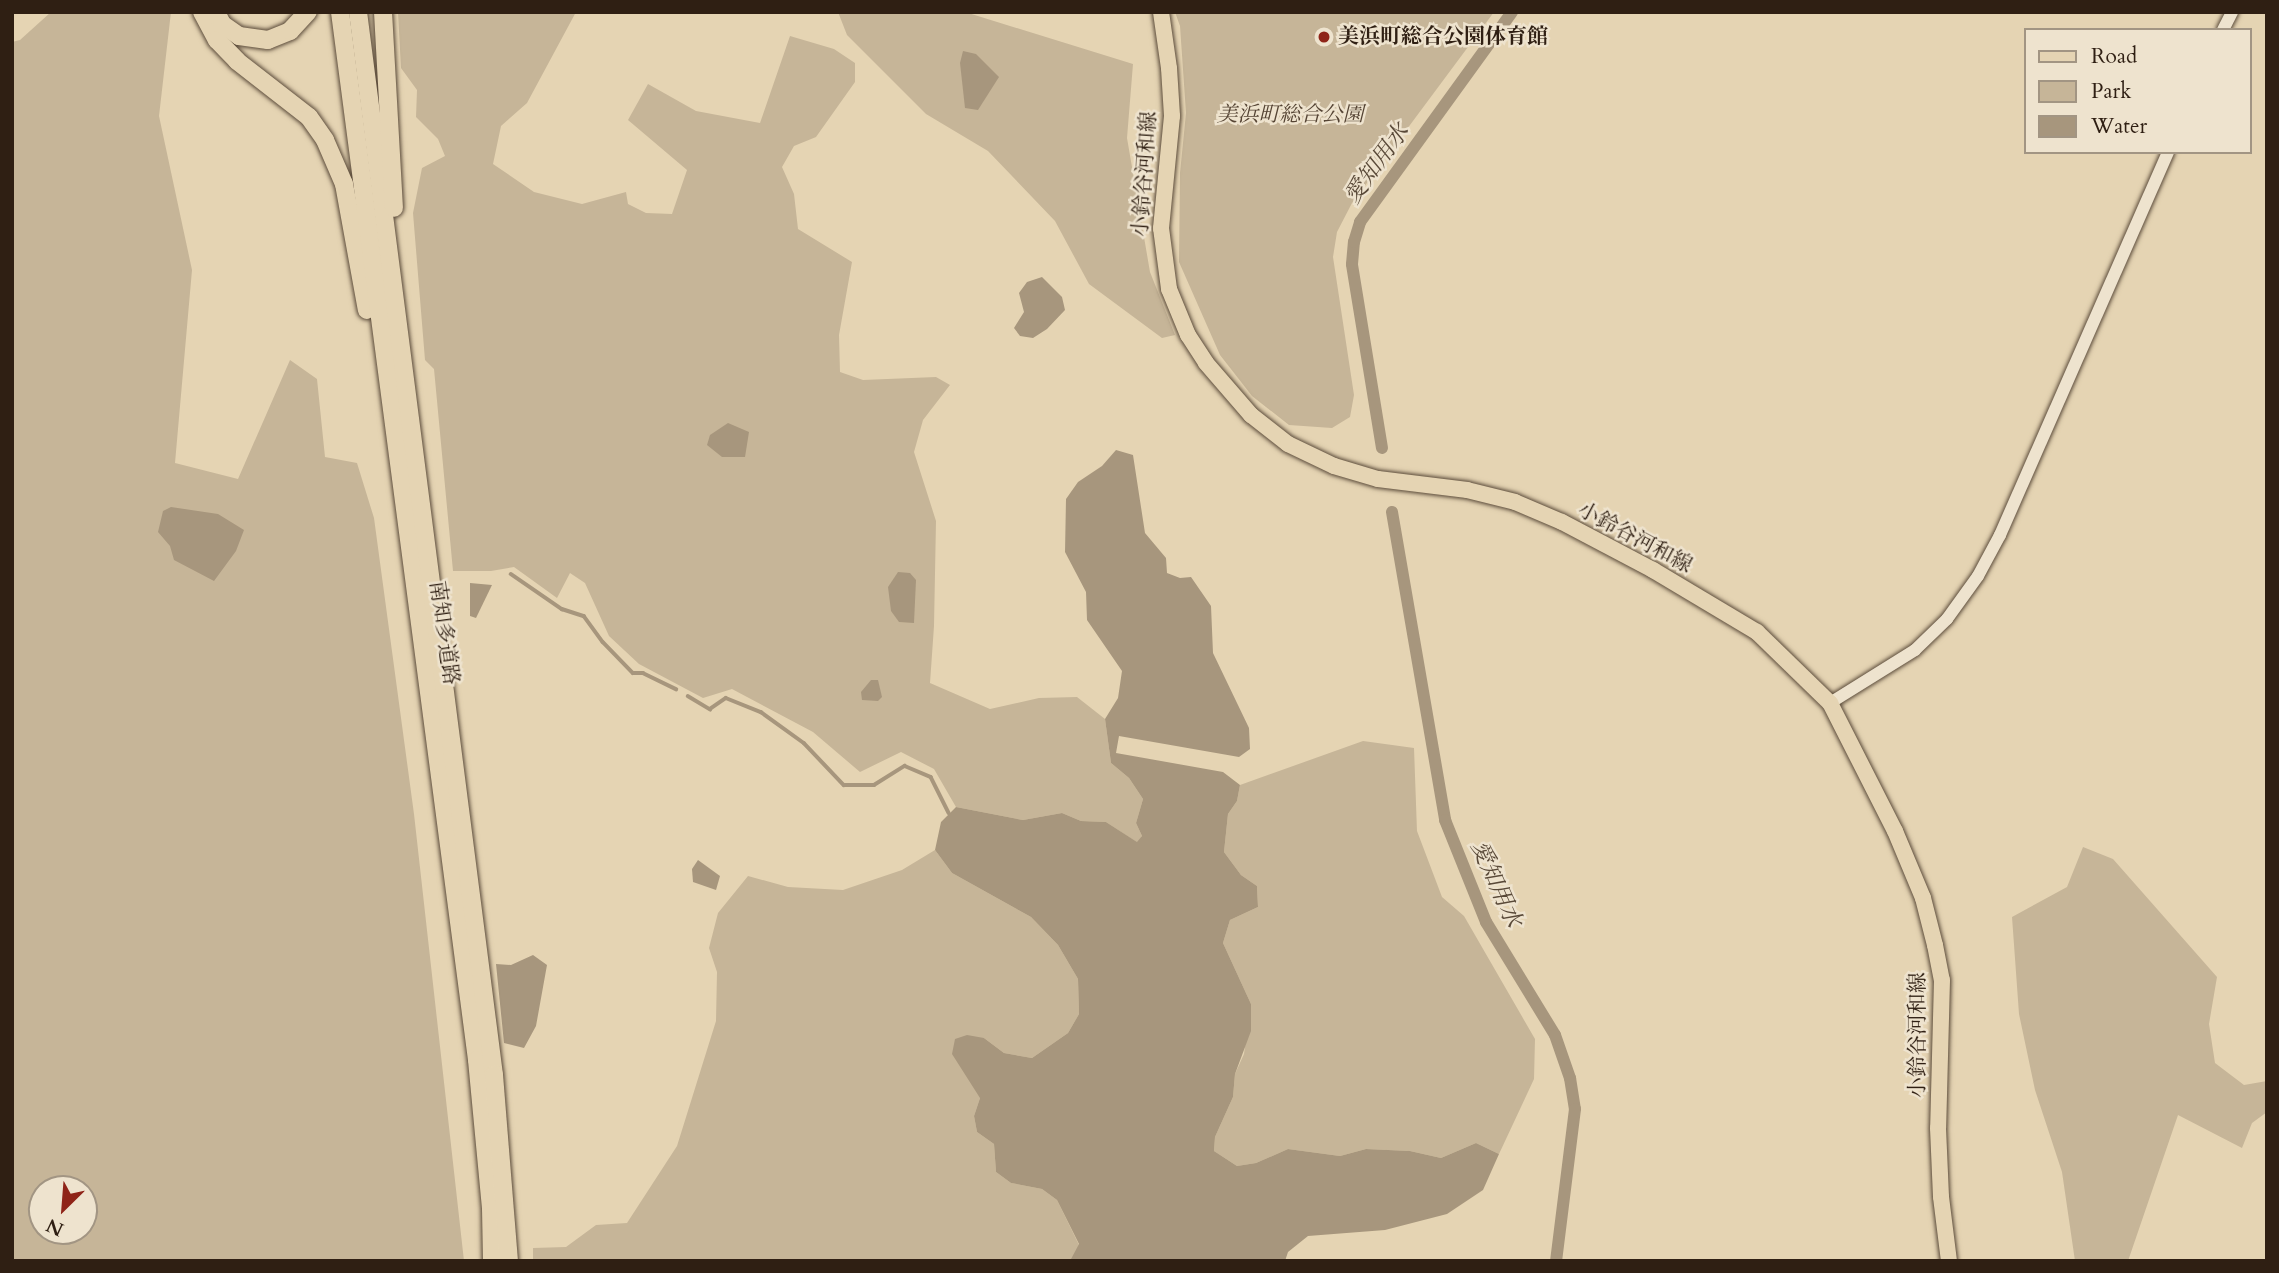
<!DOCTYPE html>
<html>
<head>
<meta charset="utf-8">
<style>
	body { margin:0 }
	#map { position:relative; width:2279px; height:1273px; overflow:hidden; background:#e5d4b3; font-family:Cardo,"Noto Serif JP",serif }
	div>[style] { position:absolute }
	.green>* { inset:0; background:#c6b598 }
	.water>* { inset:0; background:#a7967d }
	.stream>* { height:3.5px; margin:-1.75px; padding:0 1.75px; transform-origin:1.75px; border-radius:1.75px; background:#a7967d }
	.canal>* { height:12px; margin:-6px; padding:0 6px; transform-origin:6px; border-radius:6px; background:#a7967d }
	.roads { filter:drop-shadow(0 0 2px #5c4c3b) drop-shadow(0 0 2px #5c4c3b) }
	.minor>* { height:12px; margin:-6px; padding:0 6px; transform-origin:6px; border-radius:6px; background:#eee3ce }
	.major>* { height:16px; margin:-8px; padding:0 8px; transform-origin:8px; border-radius:8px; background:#e5d4b3 }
	.highway>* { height:18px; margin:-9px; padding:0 9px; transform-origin:9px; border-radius:9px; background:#e5d4b3 }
	.dots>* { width:19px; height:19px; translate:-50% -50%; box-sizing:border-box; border:4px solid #eee3ce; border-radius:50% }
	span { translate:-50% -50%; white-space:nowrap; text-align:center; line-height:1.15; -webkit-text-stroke:5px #eee3ce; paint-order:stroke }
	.poi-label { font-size:21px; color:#2f1f13; font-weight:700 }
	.left { translate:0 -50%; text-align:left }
	.park-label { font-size:21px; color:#554434; font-style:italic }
	.street-label { font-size:21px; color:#2f1f13 }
	.water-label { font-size:23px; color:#594938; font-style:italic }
	.frame { position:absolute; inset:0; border:14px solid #2f1f13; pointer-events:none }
	.legend { position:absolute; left:2024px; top:28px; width:228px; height:126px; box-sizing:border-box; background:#eee3ce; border:2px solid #a29583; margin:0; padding:9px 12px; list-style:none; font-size:21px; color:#2f1f13 }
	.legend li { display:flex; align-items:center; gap:14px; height:35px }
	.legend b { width:35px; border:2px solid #a29583 }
	.north { position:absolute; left:28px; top:1175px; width:70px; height:70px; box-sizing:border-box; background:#eee3ce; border:2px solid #a29583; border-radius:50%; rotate:205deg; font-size:19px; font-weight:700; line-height:28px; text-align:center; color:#2f1f13 }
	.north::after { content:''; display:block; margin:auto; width:24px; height:32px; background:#8f2418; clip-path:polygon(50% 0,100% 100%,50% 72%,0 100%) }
</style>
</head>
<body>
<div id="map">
	<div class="green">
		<div style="clip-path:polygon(evenodd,51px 12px,171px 12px,159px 116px,192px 270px,175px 463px,238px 479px,290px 360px,317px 379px,325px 457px,357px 463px,374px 518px,414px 814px,464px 1261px,12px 1261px,12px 42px,20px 40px,51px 12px,42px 1189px,84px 1189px,84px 1231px,42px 1231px,42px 1189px)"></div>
		<div style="clip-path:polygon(398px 12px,576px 12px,527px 103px,501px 126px,493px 164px,534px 192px,582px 204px,626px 192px,628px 204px,646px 213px,672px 214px,687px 170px,628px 120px,648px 84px,696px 111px,760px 123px,790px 36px,834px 49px,855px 63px,855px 82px,816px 137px,794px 146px,782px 167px,794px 194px,798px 229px,852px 262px,839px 335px,840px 372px,863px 380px,936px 377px,950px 385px,923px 420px,914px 452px,936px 521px,934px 626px,930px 683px,990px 709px,1039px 698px,1077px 697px,1105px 719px,1111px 763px,1129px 778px,1143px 799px,1136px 823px,1142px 836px,1138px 843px,1106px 822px,1081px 821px,1062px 813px,1023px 820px,956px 807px,934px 769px,901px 752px,860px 772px,813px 732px,732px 689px,703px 698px,639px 664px,609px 636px,585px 583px,570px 573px,557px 598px,514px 567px,491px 571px,453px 571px,434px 369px,425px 360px,413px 213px,422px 168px,445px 156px,438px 139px,416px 117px,417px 90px,401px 68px)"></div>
		<div style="clip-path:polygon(838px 12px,965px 12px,1133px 64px,1127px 138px,1150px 272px,1175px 335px,1162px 338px,1089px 284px,1055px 221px,988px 151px,926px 114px,847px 35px)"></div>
		<div style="clip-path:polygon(1175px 12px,1494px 12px,1352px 203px,1337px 232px,1333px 257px,1354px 395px,1350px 417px,1332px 428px,1289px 425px,1252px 396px,1220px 355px,1179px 262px,1180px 173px,1186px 113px,1180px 26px)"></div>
		<div style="clip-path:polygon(1363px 741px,1414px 748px,1417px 831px,1442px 897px,1464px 916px,1535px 1039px,1534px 1079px,1499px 1154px,1476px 1143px,1441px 1158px,1410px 1151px,1366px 1149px,1340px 1156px,1288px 1149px,1256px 1163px,1237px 1166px,1214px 1151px,1215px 1137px,1233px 1097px,1235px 1074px,1244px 1054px,1251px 1004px,1223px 943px,1230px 920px,1258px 907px,1257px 886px,1241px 875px,1224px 852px,1228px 814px,1237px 801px,1240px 785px)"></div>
		<div style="clip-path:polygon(2083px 847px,2113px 859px,2217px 977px,2209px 1024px,2215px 1063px,2244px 1085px,2267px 1081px,2267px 1112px,2252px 1123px,2242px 1148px,2178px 1115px,2128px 1261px,2075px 1261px,2062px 1172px,2035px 1090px,2019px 1014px,2012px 917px,2067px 887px)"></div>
		<div style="clip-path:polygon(935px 850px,952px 873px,1031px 917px,1058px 945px,1078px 979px,1079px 1014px,1068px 1033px,1032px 1058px,1004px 1053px,984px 1038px,980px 1098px,974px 1116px,977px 1132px,994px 1144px,996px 1172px,1011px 1183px,1042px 1189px,1057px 1200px,1079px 1245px,1073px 1260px,533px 1261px,533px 1248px,566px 1247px,596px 1225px,627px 1223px,677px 1146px,716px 1021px,717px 972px,709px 948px,718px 913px,748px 876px,788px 887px,843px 890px,902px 870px)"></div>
	</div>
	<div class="water">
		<div style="clip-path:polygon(963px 51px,976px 54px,999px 77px,978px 110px,965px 108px,960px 63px)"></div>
		<div style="clip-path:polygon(1042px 277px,1062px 297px,1065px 310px,1047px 329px,1033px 338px,1020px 336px,1014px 328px,1024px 312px,1019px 293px,1027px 282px)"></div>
		<div style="clip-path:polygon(728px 423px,749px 432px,745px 457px,722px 457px,707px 445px,710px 435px)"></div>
		<div style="clip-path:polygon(1116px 450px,1133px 455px,1145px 533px,1166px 558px,1167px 573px,1180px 578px,1191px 577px,1211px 606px,1213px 653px,1249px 728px,1250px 749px,1239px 757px,1119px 736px,1116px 753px,1223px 772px,1240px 785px,1237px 801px,1228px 814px,1224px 852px,1241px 875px,1257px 886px,1258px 907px,1230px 920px,1223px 943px,1251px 1004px,1251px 1031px,1235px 1074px,1233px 1097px,1215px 1137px,1214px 1151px,1237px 1166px,1256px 1163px,1288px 1149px,1340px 1156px,1366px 1149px,1410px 1151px,1441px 1158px,1476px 1143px,1499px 1154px,1483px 1190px,1447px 1214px,1385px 1230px,1308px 1236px,1288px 1252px,1285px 1261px,1070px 1261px,1079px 1244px,1057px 1200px,1042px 1189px,1011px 1183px,996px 1172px,994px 1144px,977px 1132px,974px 1116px,980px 1098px,952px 1054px,955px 1039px,967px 1035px,984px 1038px,1004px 1053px,1032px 1058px,1068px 1033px,1079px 1014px,1078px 979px,1058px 945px,1031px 917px,952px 873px,935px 850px,941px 822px,956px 807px,1023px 820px,1062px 813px,1081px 821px,1106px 822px,1137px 842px,1142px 836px,1136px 823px,1143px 799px,1129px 778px,1111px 763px,1105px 719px,1118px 698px,1122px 671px,1087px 620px,1086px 592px,1065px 552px,1066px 499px,1078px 482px,1102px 466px)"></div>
		<div style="clip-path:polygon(171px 507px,218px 514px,244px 530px,236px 551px,214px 581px,174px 560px,170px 546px,158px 532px,163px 511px)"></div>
		<div style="clip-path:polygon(898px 572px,910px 573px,916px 580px,914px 623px,899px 622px,891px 611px,888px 587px)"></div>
		<div style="clip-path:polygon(470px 583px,492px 585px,476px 618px,470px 616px)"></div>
		<div style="clip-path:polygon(871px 680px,878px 680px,882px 697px,878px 701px,862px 700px,861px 692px)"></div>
		<div style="clip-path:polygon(698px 860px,720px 876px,716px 890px,693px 882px,692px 869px)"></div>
		<div style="clip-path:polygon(533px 955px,547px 965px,536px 1026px,524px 1048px,504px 1043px,496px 964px,511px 965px)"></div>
	</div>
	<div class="stream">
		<div style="left:511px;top:574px;width:62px;rotate:34.5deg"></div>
		<div style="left:562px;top:609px;width:23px;rotate:18deg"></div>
		<div style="left:584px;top:616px;width:32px;rotate:54deg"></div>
		<div style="left:603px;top:642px;width:43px;rotate:45.9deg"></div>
		<div style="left:633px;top:673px;width:10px"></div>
		<div style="left:643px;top:673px;width:37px;rotate:26deg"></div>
		<div style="left:688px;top:696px;width:26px;rotate:31deg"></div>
		<div style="left:710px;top:709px;width:19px;rotate:-35deg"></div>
		<div style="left:726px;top:698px;width:38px;rotate:22deg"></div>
		<div style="left:761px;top:712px;width:53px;rotate:35.8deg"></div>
		<div style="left:804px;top:743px;width:58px;rotate:46.4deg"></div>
		<div style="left:844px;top:785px;width:30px"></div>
		<div style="left:874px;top:785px;width:36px;rotate:-32deg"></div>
		<div style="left:905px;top:766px;width:28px;rotate:23deg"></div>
		<div style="left:931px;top:777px;width:40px;rotate:63.4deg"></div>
	</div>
	<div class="canal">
		<div style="left:1382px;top:448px;width:186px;rotate:-99.3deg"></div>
		<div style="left:1352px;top:264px;width:22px;rotate:-85deg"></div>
		<div style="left:1354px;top:242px;width:21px;rotate:-73deg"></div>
		<div style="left:1360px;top:222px;width:259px;rotate:-54.1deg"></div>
		<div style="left:1392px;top:512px;width:313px;rotate:80.2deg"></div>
		<div style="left:1445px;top:820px;width:110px;rotate:68.1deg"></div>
		<div style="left:1486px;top:922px;width:132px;rotate:58.6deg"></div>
		<div style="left:1555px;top:1035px;width:46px;rotate:70.8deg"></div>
		<div style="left:1570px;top:1078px;width:31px;rotate:81deg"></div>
		<div style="left:1575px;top:1109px;width:153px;rotate:97.1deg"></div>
	</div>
	<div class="roads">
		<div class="minor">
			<div style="left:2223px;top:30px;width:20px;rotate:-63deg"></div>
			<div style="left:1830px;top:703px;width:100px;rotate:-31.9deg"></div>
			<div style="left:1915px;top:650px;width:45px;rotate:-44.1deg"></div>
			<div style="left:1947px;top:619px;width:53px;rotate:-54.2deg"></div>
			<div style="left:1978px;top:576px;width:47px;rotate:-61.8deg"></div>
			<div style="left:2000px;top:535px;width:418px;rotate:-66.3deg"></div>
		</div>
		<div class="major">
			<div style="left:1161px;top:12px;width:57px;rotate:81.9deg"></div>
			<div style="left:1169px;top:68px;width:48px;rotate:86.4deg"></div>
			<div style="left:1172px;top:116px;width:113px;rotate:95.6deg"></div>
			<div style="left:1161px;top:228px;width:62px;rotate:82.5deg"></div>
			<div style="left:1169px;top:289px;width:50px;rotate:67.6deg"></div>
			<div style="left:1188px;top:335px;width:33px;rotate:57deg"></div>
			<div style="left:1206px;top:363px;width:69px;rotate:49.1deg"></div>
			<div style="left:1251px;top:415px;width:47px;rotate:38.1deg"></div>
			<div style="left:1288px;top:444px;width:51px;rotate:25.6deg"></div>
			<div style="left:1334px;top:466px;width:46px;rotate:16.5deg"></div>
			<div style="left:1378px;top:479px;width:90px;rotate:7deg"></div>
			<div style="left:1467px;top:490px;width:49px;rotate:14deg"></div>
			<div style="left:1515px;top:502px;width:51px;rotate:23.1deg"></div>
			<div style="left:1562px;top:522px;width:103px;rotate:27.8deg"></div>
			<div style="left:1653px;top:570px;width:121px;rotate:30.8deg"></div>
			<div style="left:1757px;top:632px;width:102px;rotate:44.2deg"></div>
			<div style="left:1830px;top:703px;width:144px;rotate:63.1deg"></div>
			<div style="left:1895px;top:831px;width:73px;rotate:67.3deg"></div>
			<div style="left:1923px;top:898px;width:49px;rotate:75.7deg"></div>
			<div style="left:1935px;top:945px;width:36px;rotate:79deg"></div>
			<div style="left:1942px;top:980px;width:148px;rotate:91.5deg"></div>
			<div style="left:1938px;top:1128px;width:69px;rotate:87.5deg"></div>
			<div style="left:1941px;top:1197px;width:64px;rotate:82.9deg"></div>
		</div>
		<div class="highway">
			<div style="left:202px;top:12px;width:32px;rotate:62deg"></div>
			<div style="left:217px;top:40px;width:29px;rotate:46deg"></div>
			<div style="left:237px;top:61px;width:91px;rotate:37.9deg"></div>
			<div style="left:309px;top:117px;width:28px;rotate:55deg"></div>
			<div style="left:325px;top:140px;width:48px;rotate:66.6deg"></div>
			<div style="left:344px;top:184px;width:128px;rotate:79.7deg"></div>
			<div style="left:216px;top:12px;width:13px;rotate:63deg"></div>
			<div style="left:222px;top:24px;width:21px;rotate:35deg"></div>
			<div style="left:239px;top:36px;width:29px;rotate:8deg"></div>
			<div style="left:268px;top:40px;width:24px;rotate:-22deg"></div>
			<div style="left:290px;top:31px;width:26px;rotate:-47deg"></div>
			<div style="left:340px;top:12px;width:1057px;rotate:82.55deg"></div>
			<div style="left:477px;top:1060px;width:149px;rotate:84.6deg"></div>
			<div style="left:491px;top:1208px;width:53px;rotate:88.9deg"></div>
			<div style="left:358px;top:12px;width:1072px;rotate:82.71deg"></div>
			<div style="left:494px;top:1075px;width:187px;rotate:85.4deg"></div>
			<div style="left:383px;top:12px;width:196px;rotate:86.8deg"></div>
		</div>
	</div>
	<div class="dots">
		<div style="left:1324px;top:37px;background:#8f2418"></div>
	</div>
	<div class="poi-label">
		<span class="left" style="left:1338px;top:37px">美浜町総合公園体育館</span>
	</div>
	<div class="park-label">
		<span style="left:1290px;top:115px">美浜町総合公園</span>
	</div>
	<div class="street-label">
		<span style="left:1145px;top:174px;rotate:-86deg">小鈴谷河和線</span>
		<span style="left:1635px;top:538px;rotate:28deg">小鈴谷河和線</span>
		<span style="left:444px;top:633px;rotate:82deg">南知多道路</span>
		<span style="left:1918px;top:1035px;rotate:-90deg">小鈴谷河和線</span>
	</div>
	<div class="water-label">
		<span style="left:1377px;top:164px;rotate:-54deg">愛知用水</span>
		<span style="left:1496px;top:884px;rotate:66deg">愛知用水</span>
	</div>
	<div class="frame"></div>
	<ul class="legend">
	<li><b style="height:9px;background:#e5d4b3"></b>Road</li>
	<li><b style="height:19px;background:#c6b598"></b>Park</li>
	<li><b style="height:19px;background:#a7967d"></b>Water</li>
	</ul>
	<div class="north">N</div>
</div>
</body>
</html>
